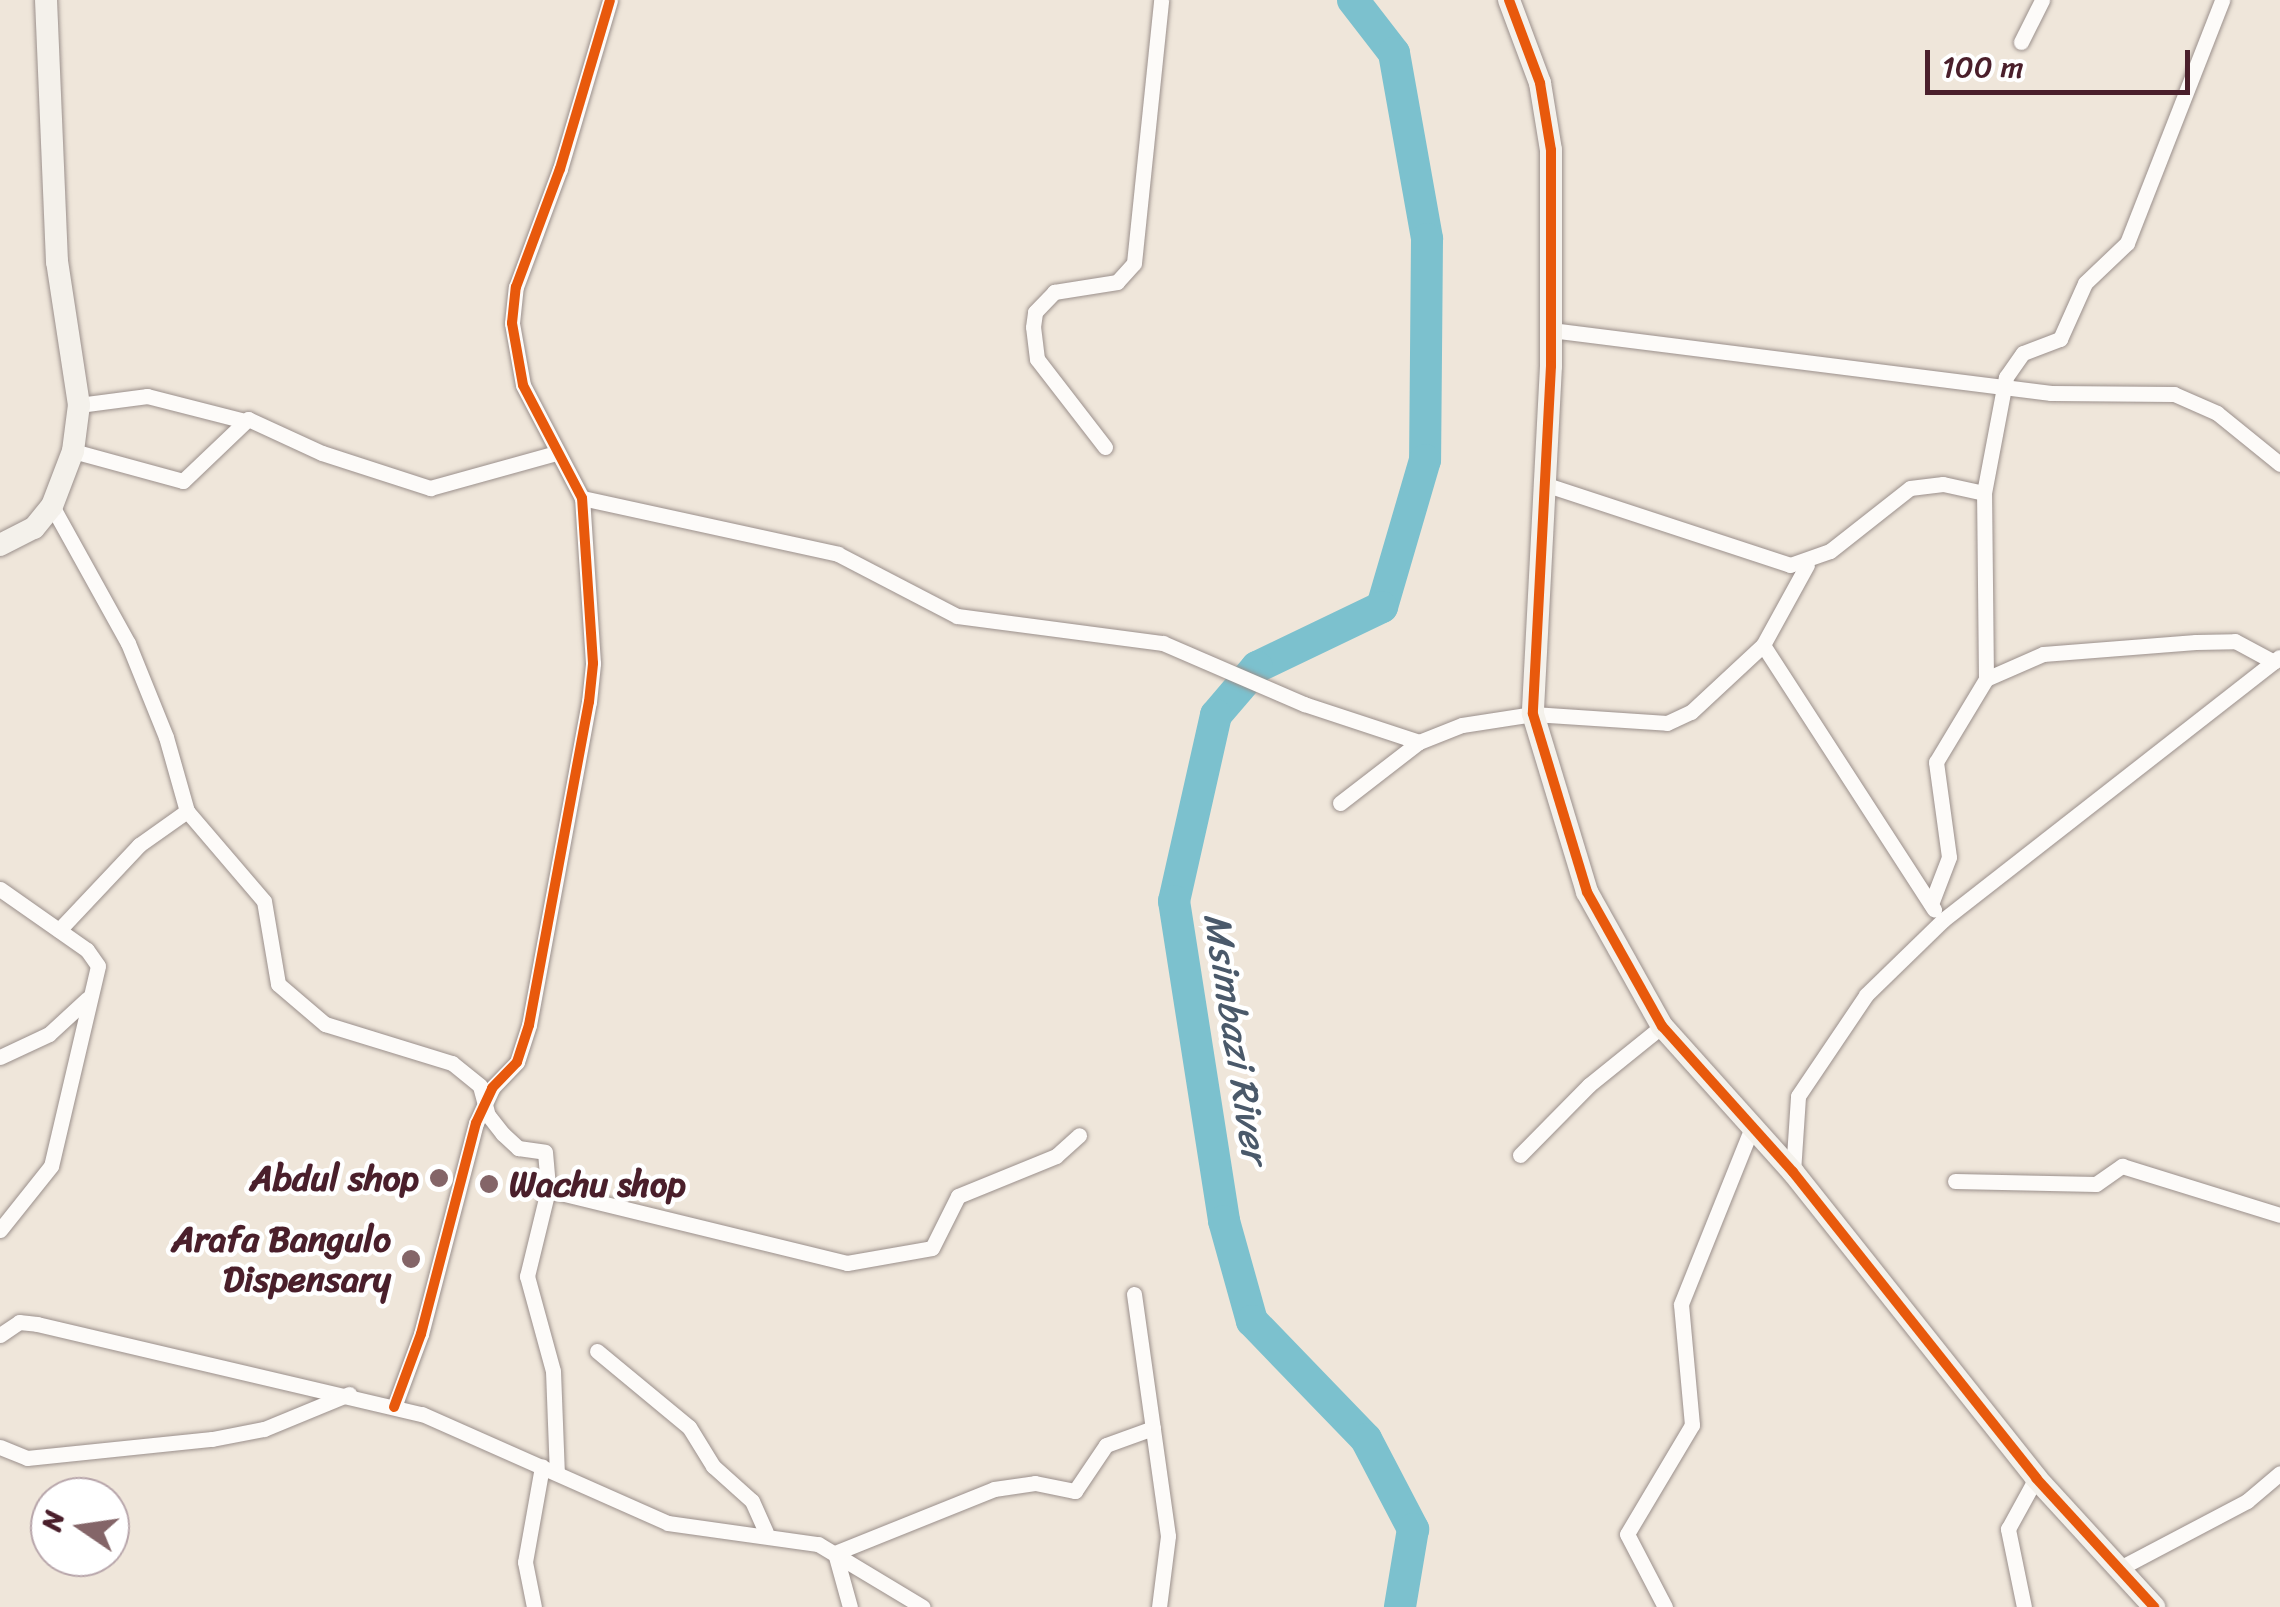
<!DOCTYPE html>
<html>
<head>
<meta charset="utf-8">
<style>
	body { margin:0 }
	#map { position:relative; width:2280px; height:1607px; overflow:hidden; background:#efe6da; font-family:Sriracha,sans-serif }
	div>[style] { position:absolute }
	.river>* { height:32px; margin:-16px; padding:0 16px; transform-origin:16px; border-radius:16px; background:#7cc1ce }
	.roads { filter:drop-shadow(0 0 2px #9b908c) drop-shadow(0 0 2px #9b908c) }
	.street>* { height:15px; margin:-7.5px; padding:0 7.5px; transform-origin:7.5px; border-radius:7.5px; background:#fdfbf9 }
	.secondary>* { height:22px; margin:-11px; padding:0 11px; transform-origin:11px; border-radius:11px; background:#f4f1eb }
	.cycleway>* { height:10px; margin:-5px; padding:0 5px; transform-origin:5px; border-radius:5px; background:#e8590c }
	.dots>* { width:28px; height:28px; translate:-50% -50%; box-sizing:border-box; border:5px solid #fff; border-radius:50% }
	span { translate:-50% -50%; white-space:nowrap; text-align:center; line-height:1.15; -webkit-text-stroke:9px #fff; paint-order:stroke }
	.poi-label { font-size:35px; color:#4a1f2b; font-weight:700 }
	.right { translate:-100% -50%; text-align:right }
	.left { translate:0 -50%; text-align:left }
	.water-label { font-size:38px; color:#4a596a; font-style:italic }
	.north { position:absolute; left:30px; top:1477px; width:100px; height:100px; box-sizing:border-box; background:#fff; border:2px solid #b7a5aa; border-radius:50%; rotate:283deg; font-size:28px; font-weight:700; line-height:40px; text-align:center; color:#4a1f2b }
	.north::after { content:''; display:block; margin:auto; width:35px; height:45px; background:#846568; clip-path:polygon(50% 0,100% 100%,50% 72%,0 100%) }
	.scale { position:absolute; left:1925px; top:50px; width:265px; height:45px; box-sizing:border-box; border:5px solid #4a1f2b; border-top:0; padding-left:12px; font-size:30px; line-height:35px; white-space:nowrap; color:#4a1f2b; -webkit-text-stroke:8px #fff; paint-order:stroke }
</style>
</head>
<body>
<div id="map">
	<div class="river">
		<div style="left:1353px;top:0;width:67px;rotate:52.3deg"></div>
		<div style="left:1394px;top:53px;width:189px;rotate:79.9deg"></div>
		<div style="left:1427px;top:239px;width:221px;rotate:90.5deg"></div>
		<div style="left:1425px;top:460px;width:153px;rotate:106.3deg"></div>
		<div style="left:1382px;top:607px;width:139px;rotate:154.4deg"></div>
		<div style="left:1257px;top:667px;width:63px;rotate:130.5deg"></div>
		<div style="left:1216px;top:715px;width:191px;rotate:102.7deg"></div>
		<div style="left:1174px;top:901px;width:324px;rotate:81.1deg"></div>
		<div style="left:1224px;top:1221px;width:104px;rotate:74.4deg"></div>
		<div style="left:1252px;top:1321px;width:164px;rotate:46deg"></div>
		<div style="left:1366px;top:1439px;width:102px;rotate:62.4deg"></div>
		<div style="left:1413px;top:1529px;width:79px;rotate:99.5deg"></div>
	</div>
	<div class="roads">
		<div class="street">
			<div style="left:2021px;top:42px;width:47px;rotate:-63.4deg"></div>
			<div style="left:1551px;top:330px;width:504px;rotate:7.18deg"></div>
			<div style="left:2051px;top:393px;width:123px;rotate:0.5deg"></div>
			<div style="left:2174px;top:394px;width:47px;rotate:23.8deg"></div>
			<div style="left:2217px;top:413px;width:81px;rotate:39deg"></div>
			<div style="left:79px;top:405px;width:69px;rotate:-7.5deg"></div>
			<div style="left:147px;top:396px;width:97px;rotate:14.3deg"></div>
			<div style="left:1105px;top:447px;width:111px;rotate:-127.7deg"></div>
			<div style="left:1037px;top:359px;width:32px;rotate:-97deg"></div>
			<div style="left:1033px;top:327px;width:15px;rotate:-82deg"></div>
			<div style="left:1035px;top:312px;width:28px;rotate:-46deg"></div>
			<div style="left:1054px;top:292px;width:64px;rotate:-9deg"></div>
			<div style="left:1117px;top:282px;width:25px;rotate:-48deg"></div>
			<div style="left:1134px;top:263px;width:264px;rotate:-84.1deg"></div>
			<div style="left:73px;top:451px;width:114px;rotate:15.3deg"></div>
			<div style="left:183px;top:481px;width:90px;rotate:-43.6deg"></div>
			<div style="left:248px;top:419px;width:81px;rotate:24.7deg"></div>
			<div style="left:322px;top:453px;width:114px;rotate:18deg"></div>
			<div style="left:430px;top:488px;width:131px;rotate:-15.5deg"></div>
			<div style="left:1544px;top:484px;width:259px;rotate:18.2deg"></div>
			<div style="left:1790px;top:565px;width:42px;rotate:-19.3deg"></div>
			<div style="left:1830px;top:551px;width:102px;rotate:-38.2deg"></div>
			<div style="left:1910px;top:488px;width:33px;rotate:-7deg"></div>
			<div style="left:1943px;top:484px;width:42px;rotate:12.4deg"></div>
			<div style="left:582px;top:498px;width:262px;rotate:12.3deg"></div>
			<div style="left:838px;top:554px;width:134px;rotate:27.5deg"></div>
			<div style="left:957px;top:616px;width:208px;rotate:7.5deg"></div>
			<div style="left:1163px;top:643px;width:154px;rotate:23.4deg"></div>
			<div style="left:1304px;top:704px;width:121px;rotate:18.3deg"></div>
			<div style="left:52px;top:506px;width:157px;rotate:61deg"></div>
			<div style="left:128px;top:643px;width:101px;rotate:68deg"></div>
			<div style="left:166px;top:737px;width:77px;rotate:74.2deg"></div>
			<div style="left:187px;top:811px;width:118px;rotate:49.5deg"></div>
			<div style="left:264px;top:901px;width:84px;rotate:80.4deg"></div>
			<div style="left:278px;top:984px;width:62px;rotate:40.4deg"></div>
			<div style="left:325px;top:1024px;width:133px;rotate:17.1deg"></div>
			<div style="left:452px;top:1063px;width:36px;rotate:39deg"></div>
			<div style="left:480px;top:1086px;width:30px;rotate:75deg"></div>
			<div style="left:488px;top:1115px;width:24px;rotate:52deg"></div>
			<div style="left:503px;top:1134px;width:21px;rotate:43deg"></div>
			<div style="left:518px;top:1148px;width:27px;rotate:8deg"></div>
			<div style="left:545px;top:1152px;width:38px;rotate:85deg"></div>
			<div style="left:548px;top:1190px;width:89px;rotate:103.7deg"></div>
			<div style="left:527px;top:1276px;width:98px;rotate:74.7deg"></div>
			<div style="left:553px;top:1371px;width:102px;rotate:87.8deg"></div>
			<div style="left:1763px;top:645px;width:315px;rotate:57.1deg"></div>
			<div style="left:1986px;top:679px;width:186px;rotate:-90.6deg"></div>
			<div style="left:1984px;top:493px;width:118px;rotate:-79.3deg"></div>
			<div style="left:2006px;top:377px;width:29px;rotate:-55deg"></div>
			<div style="left:2023px;top:353px;width:40px;rotate:-21deg"></div>
			<div style="left:2060px;top:339px;width:61px;rotate:-65.9deg"></div>
			<div style="left:2085px;top:283px;width:58px;rotate:-43.6deg"></div>
			<div style="left:2127px;top:243px;width:261px;rotate:-68.6deg"></div>
			<div style="left:1340px;top:803px;width:100px;rotate:-37.7deg"></div>
			<div style="left:1419px;top:742px;width:46px;rotate:-21.6deg"></div>
			<div style="left:1462px;top:725px;width:72px;rotate:-8.8deg"></div>
			<div style="left:1533px;top:714px;width:134px;rotate:3.8deg"></div>
			<div style="left:1667px;top:723px;width:26px;rotate:-25deg"></div>
			<div style="left:1691px;top:712px;width:98px;rotate:-42.9deg"></div>
			<div style="left:1763px;top:645px;width:91px;rotate:-61.2deg"></div>
			<div style="left:0;top:889px;width:106px;rotate:35deg"></div>
			<div style="left:87px;top:950px;width:19px;rotate:55deg"></div>
			<div style="left:98px;top:966px;width:205px;rotate:103.2deg"></div>
			<div style="left:51px;top:1166px;width:82px;rotate:128.6deg"></div>
			<div style="left:1931px;top:904px;width:50px;rotate:-69deg"></div>
			<div style="left:1949px;top:857px;width:96px;rotate:-97.8deg"></div>
			<div style="left:1936px;top:762px;width:97px;rotate:-58.9deg"></div>
			<div style="left:1986px;top:679px;width:62px;rotate:-23.7deg"></div>
			<div style="left:2043px;top:654px;width:153px;rotate:-4.5deg"></div>
			<div style="left:2196px;top:642px;width:39px;rotate:-1deg"></div>
			<div style="left:2235px;top:641px;width:44px;rotate:28.3deg"></div>
			<div style="left:59px;top:930px;width:117px;rotate:-46.7deg"></div>
			<div style="left:139px;top:845px;width:59px;rotate:-35.3deg"></div>
			<div style="left:0;top:1057px;width:54px;rotate:-25.1deg"></div>
			<div style="left:49px;top:1034px;width:52px;rotate:-42.6deg"></div>
			<div style="left:1520px;top:1155px;width:98px;rotate:-45.4deg"></div>
			<div style="left:1589px;top:1085px;width:94px;rotate:-38.9deg"></div>
			<div style="left:1793px;top:1172px;width:76px;rotate:-86.2deg"></div>
			<div style="left:1798px;top:1096px;width:122px;rotate:-56deg"></div>
			<div style="left:1866px;top:995px;width:107px;rotate:-44.2deg"></div>
			<div style="left:1943px;top:920px;width:427px;rotate:-38deg"></div>
			<div style="left:1955px;top:1181px;width:141px;rotate:1.2deg"></div>
			<div style="left:2096px;top:1184px;width:32px;rotate:-35deg"></div>
			<div style="left:2122px;top:1166px;width:165px;rotate:17.2deg"></div>
			<div style="left:548px;top:1190px;width:308px;rotate:13.7deg"></div>
			<div style="left:847px;top:1263px;width:86px;rotate:-10deg"></div>
			<div style="left:932px;top:1248px;width:58px;rotate:-63.4deg"></div>
			<div style="left:958px;top:1196px;width:106px;rotate:-22.2deg"></div>
			<div style="left:1056px;top:1156px;width:31px;rotate:-42deg"></div>
			<div style="left:1134px;top:1294px;width:244px;rotate:82deg"></div>
			<div style="left:1168px;top:1536px;width:72px;rotate:97.2deg"></div>
			<div style="left:0;top:1335px;width:23px;rotate:-34deg"></div>
			<div style="left:19px;top:1322px;width:18px;rotate:6deg"></div>
			<div style="left:37px;top:1324px;width:395px;rotate:13.2deg"></div>
			<div style="left:422px;top:1414px;width:269px;rotate:23.9deg"></div>
			<div style="left:668px;top:1523px;width:151px;rotate:8deg"></div>
			<div style="left:818px;top:1544px;width:122px;rotate:31deg"></div>
			<div style="left:597px;top:1351px;width:119px;rotate:39.6deg"></div>
			<div style="left:689px;top:1427px;width:46px;rotate:58.4deg"></div>
			<div style="left:713px;top:1466px;width:52px;rotate:41.9deg"></div>
			<div style="left:752px;top:1501px;width:34px;rotate:66deg"></div>
			<div style="left:394px;top:1407px;width:78px;rotate:-69.7deg"></div>
			<div style="left:421px;top:1334px;width:218px;rotate:-75.4deg"></div>
			<div style="left:476px;top:1123px;width:38px;rotate:-65deg"></div>
			<div style="left:492px;top:1088px;width:36px;rotate:-46deg"></div>
			<div style="left:517px;top:1062px;width:39px;rotate:-72deg"></div>
			<div style="left:529px;top:1025px;width:329px;rotate:-79.5deg"></div>
			<div style="left:589px;top:702px;width:39px;rotate:-84deg"></div>
			<div style="left:593px;top:663px;width:165px;rotate:-93.8deg"></div>
			<div style="left:582px;top:498px;width:127px;rotate:-117.6deg"></div>
			<div style="left:523px;top:385px;width:63px;rotate:-100.1deg"></div>
			<div style="left:512px;top:323px;width:36px;rotate:-84deg"></div>
			<div style="left:516px;top:287px;width:126px;rotate:-69.6deg"></div>
			<div style="left:560px;top:169px;width:176px;rotate:-73.5deg"></div>
			<div style="left:0;top:1447px;width:29px;rotate:22deg"></div>
			<div style="left:27px;top:1458px;width:186px;rotate:-5.9deg"></div>
			<div style="left:212px;top:1439px;width:53px;rotate:-10.9deg"></div>
			<div style="left:264px;top:1429px;width:92px;rotate:-22.4deg"></div>
			<div style="left:835px;top:1553px;width:171px;rotate:-21.9deg"></div>
			<div style="left:994px;top:1489px;width:41px;rotate:-8.3deg"></div>
			<div style="left:1035px;top:1483px;width:41px;rotate:11.3deg"></div>
			<div style="left:1075px;top:1491px;width:55px;rotate:-56deg"></div>
			<div style="left:1106px;top:1445px;width:50px;rotate:-19.9deg"></div>
			<div style="left:835px;top:1553px;width:56px;rotate:74.5deg"></div>
			<div style="left:2120px;top:1568px;width:144px;rotate:-27.8deg"></div>
			<div style="left:2247px;top:1501px;width:43px;rotate:-40.3deg"></div>
			<div style="left:534px;top:1607px;width:46px;rotate:-101.3deg"></div>
			<div style="left:525px;top:1562px;width:97px;rotate:-79.9deg"></div>
			<div style="left:1665px;top:1607px;width:82px;rotate:-117.5deg"></div>
			<div style="left:1627px;top:1534px;width:127px;rotate:-59.2deg"></div>
			<div style="left:1692px;top:1425px;width:121px;rotate:-95.2deg"></div>
			<div style="left:1681px;top:1304px;width:191px;rotate:-68.1deg"></div>
			<div style="left:2024px;top:1607px;width:80px;rotate:-101.6deg"></div>
			<div style="left:2008px;top:1529px;width:58px;rotate:-61.2deg"></div>
		</div>
		<div class="secondary">
			<div style="left:1509px;top:0;width:89px;rotate:69.5deg"></div>
			<div style="left:1540px;top:83px;width:68px;rotate:80.7deg"></div>
			<div style="left:1551px;top:150px;width:216px;rotate:90deg"></div>
			<div style="left:1551px;top:366px;width:348px;rotate:93deg"></div>
			<div style="left:1533px;top:714px;width:186px;rotate:73.1deg"></div>
			<div style="left:1587px;top:892px;width:154px;rotate:60.8deg"></div>
			<div style="left:1662px;top:1026px;width:196px;rotate:48.1deg"></div>
			<div style="left:1793px;top:1172px;width:391px;rotate:51.5deg"></div>
			<div style="left:2036px;top:1478px;width:175px;rotate:47.5deg"></div>
			<div style="left:0;top:545px;width:38px;rotate:-27deg"></div>
			<div style="left:34px;top:528px;width:28px;rotate:-51deg"></div>
			<div style="left:52px;top:506px;width:59px;rotate:-69.1deg"></div>
			<div style="left:73px;top:451px;width:46px;rotate:-82.6deg"></div>
			<div style="left:79px;top:405px;width:145px;rotate:-98.7deg"></div>
			<div style="left:57px;top:262px;width:262px;rotate:-92.4deg"></div>
		</div>
	</div>
	<div class="cycleway">
		<div style="left:1509px;top:0;width:89px;rotate:69.5deg"></div>
		<div style="left:1540px;top:83px;width:68px;rotate:80.7deg"></div>
		<div style="left:1551px;top:150px;width:216px;rotate:90deg"></div>
		<div style="left:1551px;top:366px;width:348px;rotate:93deg"></div>
		<div style="left:1533px;top:714px;width:186px;rotate:73.1deg"></div>
		<div style="left:1587px;top:892px;width:154px;rotate:60.8deg"></div>
		<div style="left:1662px;top:1026px;width:196px;rotate:48.1deg"></div>
		<div style="left:1793px;top:1172px;width:391px;rotate:51.5deg"></div>
		<div style="left:2036px;top:1478px;width:175px;rotate:47.5deg"></div>
		<div style="left:394px;top:1407px;width:78px;rotate:-69.7deg"></div>
		<div style="left:421px;top:1334px;width:218px;rotate:-75.4deg"></div>
		<div style="left:476px;top:1123px;width:38px;rotate:-65deg"></div>
		<div style="left:492px;top:1088px;width:36px;rotate:-46deg"></div>
		<div style="left:517px;top:1062px;width:39px;rotate:-72deg"></div>
		<div style="left:529px;top:1025px;width:329px;rotate:-79.5deg"></div>
		<div style="left:589px;top:702px;width:39px;rotate:-84deg"></div>
		<div style="left:593px;top:663px;width:165px;rotate:-93.8deg"></div>
		<div style="left:582px;top:498px;width:127px;rotate:-117.6deg"></div>
		<div style="left:523px;top:385px;width:63px;rotate:-100.1deg"></div>
		<div style="left:512px;top:323px;width:36px;rotate:-84deg"></div>
		<div style="left:516px;top:287px;width:126px;rotate:-69.6deg"></div>
		<div style="left:560px;top:169px;width:176px;rotate:-73.5deg"></div>
	</div>
	<div class="dots">
		<div style="left:439px;top:1178px;background:#846568"></div>
		<div style="left:489px;top:1184px;background:#846568"></div>
		<div style="left:411px;top:1259px;background:#846568"></div>
	</div>
	<div class="poi-label">
		<span class="right" style="left:419px;top:1178px">Abdul shop</span>
		<span class="left" style="left:509px;top:1184px">Wachu shop</span>
		<span class="right" style="left:391px;top:1259px">Arafa Bangulo<br>Dispensary</span>
	</div>
	<div class="water-label">
		<span style="left:1236px;top:1038px;rotate:81deg">Msimbazi River</span>
	</div>
	<div class="north">N</div>
	<div class="scale">100 m</div>
</div>
</body>
</html>
